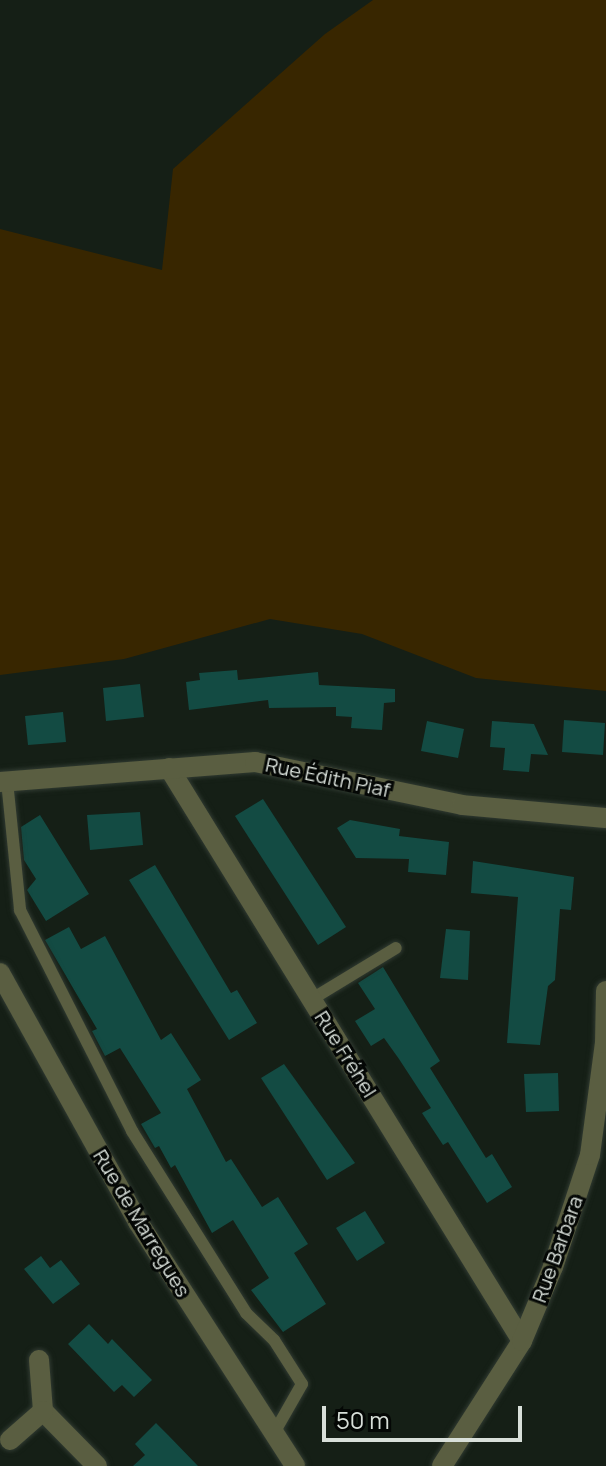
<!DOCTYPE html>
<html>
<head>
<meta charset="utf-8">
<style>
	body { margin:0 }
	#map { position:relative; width:606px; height:1466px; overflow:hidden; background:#151f16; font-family:Manrope,sans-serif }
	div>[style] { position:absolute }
	.green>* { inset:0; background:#382600 }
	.building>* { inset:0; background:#134b43 }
	.roads { filter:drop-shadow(0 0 2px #303a31) drop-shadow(0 0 2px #303a31) }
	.lane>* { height:12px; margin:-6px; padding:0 6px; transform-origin:6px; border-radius:6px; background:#5a5e41 }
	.street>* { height:20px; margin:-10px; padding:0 10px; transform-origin:10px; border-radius:10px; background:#5a5e41 }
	span { translate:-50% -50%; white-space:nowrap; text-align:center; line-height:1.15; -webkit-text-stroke:6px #040705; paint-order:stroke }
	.street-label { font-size:20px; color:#d8dfd9 }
	.scale { position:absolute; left:322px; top:1406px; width:200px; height:36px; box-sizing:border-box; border:4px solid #d8dfd9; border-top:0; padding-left:10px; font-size:24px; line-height:28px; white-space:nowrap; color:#d8dfd9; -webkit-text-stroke:6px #040705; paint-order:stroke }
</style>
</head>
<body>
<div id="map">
	<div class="green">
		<div style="clip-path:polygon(373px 0,606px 0,606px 691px,476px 678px,362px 634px,270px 619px,124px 659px,0 675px,0 229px,162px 270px,173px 169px,325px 34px)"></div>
	</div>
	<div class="building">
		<div style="clip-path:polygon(237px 670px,238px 680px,318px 672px,319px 685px,395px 689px,395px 702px,384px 703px,382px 730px,351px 728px,352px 717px,336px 716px,336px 707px,269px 708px,268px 700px,189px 710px,186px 682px,200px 680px,199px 673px)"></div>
		<div style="clip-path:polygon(140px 684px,144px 717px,106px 721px,103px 688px)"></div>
		<div style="clip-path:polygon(63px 712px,66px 742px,28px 745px,25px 716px)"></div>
		<div style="clip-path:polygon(564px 720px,605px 723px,603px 755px,562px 752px)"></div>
		<div style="clip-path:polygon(427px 721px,464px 729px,458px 758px,421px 751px)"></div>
		<div style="clip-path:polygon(492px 721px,534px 724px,548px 755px,531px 754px,529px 772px,503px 770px,505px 748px,490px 747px)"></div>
		<div style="clip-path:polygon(263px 799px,346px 927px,318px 945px,235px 816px)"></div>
		<div style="clip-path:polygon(140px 812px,143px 845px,90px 850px,87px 815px)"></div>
		<div style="clip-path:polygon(40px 815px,89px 894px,46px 921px,27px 890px,36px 879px,24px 860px,21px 827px)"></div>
		<div style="clip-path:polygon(350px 820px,400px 829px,399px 836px,449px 842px,446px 875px,408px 872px,409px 859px,356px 858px,337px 828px)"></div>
		<div style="clip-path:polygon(473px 861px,574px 877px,571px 910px,560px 909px,555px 980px,548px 986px,540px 1045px,507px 1043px,518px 897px,471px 893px)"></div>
		<div style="clip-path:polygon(155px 865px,231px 993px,237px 990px,257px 1023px,229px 1040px,129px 880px)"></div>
		<div style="clip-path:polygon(69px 927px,81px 949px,105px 936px,161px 1040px,171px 1033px,201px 1080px,187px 1089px,226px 1162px,231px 1159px,262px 1207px,278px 1197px,308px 1244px,294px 1253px,326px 1304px,283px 1332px,251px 1290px,269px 1278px,233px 1220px,212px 1233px,175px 1165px,171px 1168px,159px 1146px,155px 1148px,141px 1124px,161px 1113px,120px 1048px,105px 1056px,92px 1031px,97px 1029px,45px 940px)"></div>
		<div style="clip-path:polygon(446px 929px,470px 931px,468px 980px,440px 978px)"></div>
		<div style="clip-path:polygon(383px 967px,440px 1061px,430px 1068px,486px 1158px,492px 1154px,512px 1187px,487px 1203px,448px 1142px,443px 1145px,422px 1113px,431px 1108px,399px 1059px,384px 1038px,371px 1046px,355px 1021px,375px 1009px,358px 983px)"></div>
		<div style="clip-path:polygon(284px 1064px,355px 1163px,327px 1180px,261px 1078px)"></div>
		<div style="clip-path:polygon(558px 1073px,559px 1111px,526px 1112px,524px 1074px)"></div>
		<div style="clip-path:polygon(365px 1211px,385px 1243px,357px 1261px,336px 1228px)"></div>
		<div style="clip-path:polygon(41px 1256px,50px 1268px,61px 1260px,80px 1284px,53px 1304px,24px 1269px)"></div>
		<div style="clip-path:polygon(89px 1324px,108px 1344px,112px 1339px,152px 1380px,134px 1397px,122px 1385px,114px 1392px,68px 1344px)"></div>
		<div style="clip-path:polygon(156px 1423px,168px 1435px,198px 1466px,133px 1466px,145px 1455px,135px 1444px)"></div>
	</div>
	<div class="roads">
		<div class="lane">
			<div style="left:7px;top:781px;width:130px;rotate:84.2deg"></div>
			<div style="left:20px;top:910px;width:248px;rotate:63.1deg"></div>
			<div style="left:132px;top:1131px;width:215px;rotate:57.9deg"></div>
			<div style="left:246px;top:1313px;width:39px;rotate:44deg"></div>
			<div style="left:274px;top:1340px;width:52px;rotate:57.5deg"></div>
			<div style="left:302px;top:1384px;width:56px;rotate:119.7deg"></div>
			<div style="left:312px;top:999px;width:98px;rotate:-31.3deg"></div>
		</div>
		<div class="street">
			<div style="left:169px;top:768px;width:673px;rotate:58.36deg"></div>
			<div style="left:0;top:782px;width:256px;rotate:-4.5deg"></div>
			<div style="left:255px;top:762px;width:211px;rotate:11.7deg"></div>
			<div style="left:462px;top:805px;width:145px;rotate:5.2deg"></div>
			<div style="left:0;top:973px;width:285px;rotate:61deg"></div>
			<div style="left:138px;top:1222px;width:290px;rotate:57.2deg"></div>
			<div style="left:39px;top:1360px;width:51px;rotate:85.5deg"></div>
			<div style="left:43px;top:1411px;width:77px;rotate:45.5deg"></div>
			<div style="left:10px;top:1440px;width:44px;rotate:-41.3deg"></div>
			<div style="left:442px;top:1466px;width:148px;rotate:-57.4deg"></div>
			<div style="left:522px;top:1341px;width:80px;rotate:-67.3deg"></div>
			<div style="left:553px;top:1267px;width:118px;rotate:-71.7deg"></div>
			<div style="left:590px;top:1155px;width:113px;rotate:-82.4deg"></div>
			<div style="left:605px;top:1043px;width:52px;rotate:-88.9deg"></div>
		</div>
	</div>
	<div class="street-label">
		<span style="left:328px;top:777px;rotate:12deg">Rue Édith Piaf</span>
		<span style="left:346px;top:1054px;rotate:58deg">Rue Fréhel</span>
		<span style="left:142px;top:1223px;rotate:59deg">Rue de Marregues</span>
		<span style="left:557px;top:1249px;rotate:-70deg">Rue Barbara</span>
	</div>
	<div class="scale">50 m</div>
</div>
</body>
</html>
